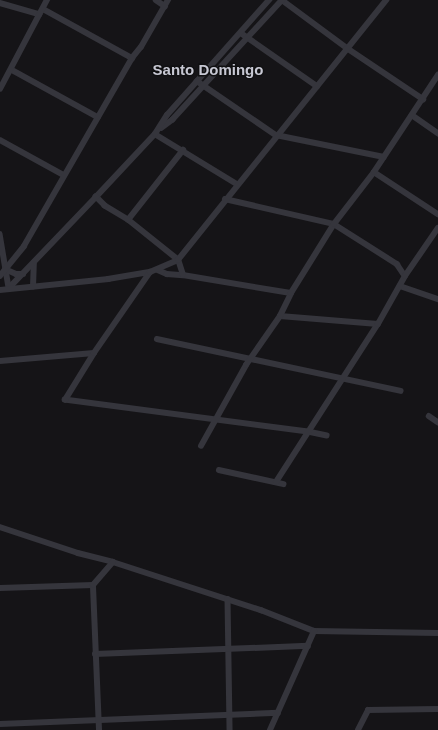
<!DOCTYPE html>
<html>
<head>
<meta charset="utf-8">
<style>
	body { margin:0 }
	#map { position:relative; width:438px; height:730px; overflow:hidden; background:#151417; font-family:Arial,sans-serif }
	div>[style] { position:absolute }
	.minor>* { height:5.5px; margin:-2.75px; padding:0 2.75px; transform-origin:2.75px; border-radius:2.75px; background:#35353c }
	span { translate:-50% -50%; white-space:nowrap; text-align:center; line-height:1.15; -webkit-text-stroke:3px #101012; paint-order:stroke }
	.district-label { font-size:15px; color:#c7c8d3; font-weight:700 }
</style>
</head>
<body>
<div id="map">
	<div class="minor">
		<div style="left:156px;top:0;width:11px;rotate:34deg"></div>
		<div style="left:282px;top:0;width:81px;rotate:36.4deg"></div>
		<div style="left:347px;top:48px;width:92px;rotate:33.9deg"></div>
		<div style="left:0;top:3px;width:41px;rotate:15.8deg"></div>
		<div style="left:43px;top:9px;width:102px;rotate:28.8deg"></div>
		<div style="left:241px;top:33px;width:93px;rotate:34.9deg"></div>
		<div style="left:12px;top:70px;width:98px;rotate:28.7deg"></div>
		<div style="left:197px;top:81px;width:96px;rotate:34.4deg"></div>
		<div style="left:276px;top:135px;width:110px;rotate:11.5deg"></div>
		<div style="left:0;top:89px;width:101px;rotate:-62.2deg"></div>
		<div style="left:412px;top:115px;width:32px;rotate:35deg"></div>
		<div style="left:161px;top:128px;width:14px;rotate:-36deg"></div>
		<div style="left:172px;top:120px;width:163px;rotate:-47.5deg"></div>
		<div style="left:155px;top:134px;width:96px;rotate:31.4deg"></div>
		<div style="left:0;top:140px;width:73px;rotate:28.7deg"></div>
		<div style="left:374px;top:172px;width:77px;rotate:33.3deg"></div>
		<div style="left:225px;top:199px;width:112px;rotate:12.9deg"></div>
		<div style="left:334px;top:224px;width:75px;rotate:32.4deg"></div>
		<div style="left:397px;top:264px;width:14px;rotate:56deg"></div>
		<div style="left:128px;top:220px;width:89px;rotate:-51.8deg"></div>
		<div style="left:0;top:234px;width:55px;rotate:80.5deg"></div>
		<div style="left:5px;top:269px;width:12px;rotate:24deg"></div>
		<div style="left:16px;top:274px;width:7px"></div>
		<div style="left:158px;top:270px;width:10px;rotate:24deg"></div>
		<div style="left:167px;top:274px;width:16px;rotate:4deg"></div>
		<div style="left:183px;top:275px;width:109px;rotate:9.5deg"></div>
		<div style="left:183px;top:275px;width:16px;rotate:-108deg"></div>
		<div style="left:178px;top:260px;width:64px;rotate:-141.3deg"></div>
		<div style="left:128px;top:220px;width:27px;rotate:-149deg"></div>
		<div style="left:105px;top:206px;width:13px;rotate:-135deg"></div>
		<div style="left:96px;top:197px;width:86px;rotate:-46.9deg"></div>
		<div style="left:155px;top:134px;width:22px;rotate:-58deg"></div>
		<div style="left:167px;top:115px;width:154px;rotate:-48.4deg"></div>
		<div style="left:0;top:276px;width:38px;rotate:-51deg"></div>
		<div style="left:24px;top:246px;width:217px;rotate:-60.1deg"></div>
		<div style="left:132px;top:58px;width:14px;rotate:-51deg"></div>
		<div style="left:141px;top:47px;width:54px;rotate:-60.1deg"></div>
		<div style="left:400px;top:286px;width:40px;rotate:18.9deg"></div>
		<div style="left:33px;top:287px;width:24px;rotate:-88deg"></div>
		<div style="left:9px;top:288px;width:126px;rotate:-46.3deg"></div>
		<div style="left:0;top:290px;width:109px;rotate:-5.8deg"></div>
		<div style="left:108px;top:279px;width:43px;rotate:-9.5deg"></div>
		<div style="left:280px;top:316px;width:98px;rotate:4.7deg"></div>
		<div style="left:157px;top:339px;width:249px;rotate:12deg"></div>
		<div style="left:0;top:361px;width:94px;rotate:-4.9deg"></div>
		<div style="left:429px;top:416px;width:11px;rotate:34deg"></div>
		<div style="left:327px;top:436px;width:19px;rotate:-168deg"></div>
		<div style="left:308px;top:432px;width:245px;rotate:-172.5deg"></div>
		<div style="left:65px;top:400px;width:55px;rotate:-58.3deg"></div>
		<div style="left:94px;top:353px;width:98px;rotate:-55.3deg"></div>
		<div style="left:150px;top:272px;width:30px;rotate:-23deg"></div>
		<div style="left:178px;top:260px;width:333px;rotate:-51.3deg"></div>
		<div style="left:201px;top:446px;width:93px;rotate:-60.9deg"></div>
		<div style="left:246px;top:365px;width:60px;rotate:-55.2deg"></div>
		<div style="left:280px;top:316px;width:25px;rotate:-64deg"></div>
		<div style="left:291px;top:293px;width:81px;rotate:-58.1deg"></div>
		<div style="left:334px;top:224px;width:66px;rotate:-52.4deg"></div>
		<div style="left:374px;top:172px;width:116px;rotate:-56.6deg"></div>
		<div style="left:219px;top:470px;width:66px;rotate:12.3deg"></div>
		<div style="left:276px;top:482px;width:188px;rotate:-57.2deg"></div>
		<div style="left:378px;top:324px;width:55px;rotate:-60.6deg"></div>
		<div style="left:405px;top:276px;width:58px;rotate:-55.5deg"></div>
		<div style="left:0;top:527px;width:82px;rotate:18.4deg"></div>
		<div style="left:78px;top:553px;width:36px;rotate:14deg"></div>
		<div style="left:113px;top:562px;width:156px;rotate:18deg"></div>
		<div style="left:261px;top:610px;width:57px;rotate:21.6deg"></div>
		<div style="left:314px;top:631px;width:124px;rotate:0.9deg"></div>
		<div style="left:0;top:588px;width:93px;rotate:-1.8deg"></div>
		<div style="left:228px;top:599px;width:131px;rotate:89.1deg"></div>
		<div style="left:95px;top:654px;width:213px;rotate:-2.2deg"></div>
		<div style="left:0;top:724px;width:278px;rotate:-2.3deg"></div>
		<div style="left:99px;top:730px;width:145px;rotate:-92.4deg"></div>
		<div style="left:93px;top:585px;width:30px;rotate:-49deg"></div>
		<div style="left:270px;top:730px;width:108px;rotate:-66deg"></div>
		<div style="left:358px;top:730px;width:22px;rotate:-63deg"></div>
		<div style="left:368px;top:710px;width:70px;rotate:-0.8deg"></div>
	</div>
	<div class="district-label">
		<span style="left:208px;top:70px">Santo Domingo</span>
	</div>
</div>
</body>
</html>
